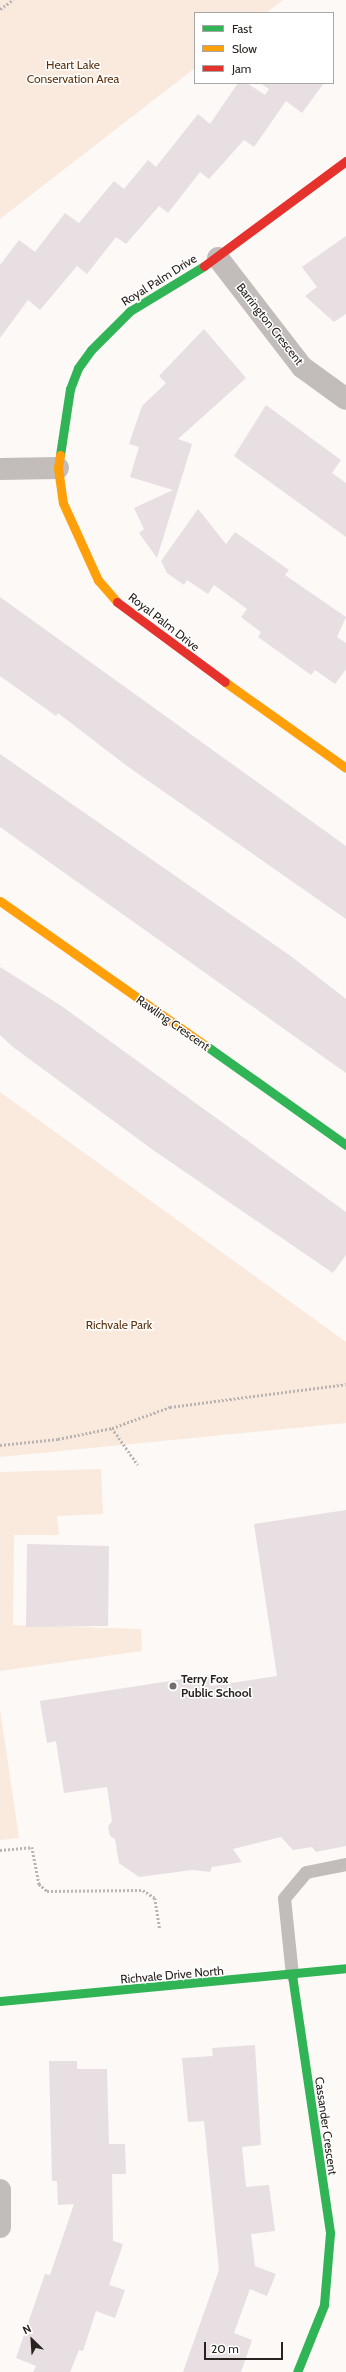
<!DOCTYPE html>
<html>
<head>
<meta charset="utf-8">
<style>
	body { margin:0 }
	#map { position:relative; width:346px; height:2372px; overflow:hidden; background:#fcf9f6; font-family:Cabin,sans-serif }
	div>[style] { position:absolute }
	.green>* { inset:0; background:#faeade }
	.building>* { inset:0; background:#e7dfe2 }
	.path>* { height:2.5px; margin-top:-1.25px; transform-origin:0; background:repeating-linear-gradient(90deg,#b9b5b4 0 2px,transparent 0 4px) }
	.lane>* { height:13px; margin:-6.5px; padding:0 6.5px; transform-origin:6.5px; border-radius:6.5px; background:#c2bdbb }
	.street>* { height:22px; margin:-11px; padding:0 11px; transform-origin:11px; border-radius:11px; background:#c2bdbb }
	.fast>* { height:9px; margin:-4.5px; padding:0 4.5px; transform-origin:4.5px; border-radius:4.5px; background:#30b455 }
	.slow>* { height:9px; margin:-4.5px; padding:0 4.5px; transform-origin:4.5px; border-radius:4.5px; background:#ff9f0a }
	.jam>* { height:9px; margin:-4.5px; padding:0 4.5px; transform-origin:4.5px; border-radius:4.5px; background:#e5322d }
	.dots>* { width:11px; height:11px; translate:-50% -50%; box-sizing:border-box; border:2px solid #fff; border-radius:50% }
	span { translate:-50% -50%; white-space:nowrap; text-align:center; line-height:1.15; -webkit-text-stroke:3px #fff; paint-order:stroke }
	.park-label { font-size:12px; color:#5d330e }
	.street-label { font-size:12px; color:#29231f }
	.poi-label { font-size:12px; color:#29231f; font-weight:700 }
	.left { translate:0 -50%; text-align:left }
	.legend { position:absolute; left:194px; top:12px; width:140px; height:72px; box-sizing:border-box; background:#fff; border:1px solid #a9a7a5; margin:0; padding:5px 7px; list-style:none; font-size:12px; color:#29231f }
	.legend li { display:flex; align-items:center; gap:8px; height:20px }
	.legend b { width:20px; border:1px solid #a9a7a5 }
	.north { position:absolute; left:12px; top:2320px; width:40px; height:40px; -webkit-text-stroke:3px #fff; paint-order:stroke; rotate:335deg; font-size:11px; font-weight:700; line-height:16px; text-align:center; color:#29231f }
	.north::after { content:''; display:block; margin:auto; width:14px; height:18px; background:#29231f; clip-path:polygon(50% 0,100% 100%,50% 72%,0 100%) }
	.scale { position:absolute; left:204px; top:2342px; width:79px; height:18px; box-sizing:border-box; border:2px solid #29231f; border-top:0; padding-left:5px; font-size:12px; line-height:14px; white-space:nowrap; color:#29231f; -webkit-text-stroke:3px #fff; paint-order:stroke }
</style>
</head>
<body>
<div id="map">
	<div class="green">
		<div style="clip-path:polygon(0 0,283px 0,266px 13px,195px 13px,195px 68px,0 219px)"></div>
		<div style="clip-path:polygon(0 1092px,346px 1342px,346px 1423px,0 1457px)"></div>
		<div style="clip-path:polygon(101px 1469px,103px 1514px,57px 1516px,59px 1535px,14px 1535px,13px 1625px,141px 1629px,142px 1651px,0 1671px,0 1472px)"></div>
		<div style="clip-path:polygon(0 1709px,19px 1838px,0 1840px)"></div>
	</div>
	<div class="building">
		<div style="clip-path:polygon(238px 83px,247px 83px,265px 95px,269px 89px,260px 83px,324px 83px,302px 113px,286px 101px,254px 147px,244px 140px,209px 179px,200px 172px,168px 213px,159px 206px,126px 244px,116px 237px,87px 274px,77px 266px,40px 310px,28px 300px,0 338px,0 265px,19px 240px,35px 252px,65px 213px,79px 223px,114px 181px,124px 189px,148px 160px,156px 167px,198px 114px,210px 124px)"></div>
		<div style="clip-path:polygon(346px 236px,346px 314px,334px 322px,305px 296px,317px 287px,302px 267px)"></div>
		<div style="clip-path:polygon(204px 329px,246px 378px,178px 439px,192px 444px,157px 558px,139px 533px,144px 529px,134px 508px,173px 490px,130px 477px,139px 447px,129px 444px,142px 406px,166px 383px,159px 376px)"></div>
		<div style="clip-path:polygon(266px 405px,341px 460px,332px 473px,346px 483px,346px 537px,234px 456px)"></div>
		<div style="clip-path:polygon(198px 509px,226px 544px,235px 532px,289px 570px,285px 575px,346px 617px,337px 637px,346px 643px,346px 669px,335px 684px,315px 670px,311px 675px,258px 637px,261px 632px,241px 617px,247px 609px,214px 585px,208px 594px,187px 580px,184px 585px,167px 573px,161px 561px)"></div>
		<div style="clip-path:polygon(0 597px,346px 846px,346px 919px,127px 766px,58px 713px,56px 716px,0 676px)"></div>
		<div style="clip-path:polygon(0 754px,292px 957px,346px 999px,346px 1073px,0 827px)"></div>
		<div style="clip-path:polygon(0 967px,60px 1005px,346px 1212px,346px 1255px,333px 1273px,153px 1150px,13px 1047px,0 1035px)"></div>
		<div style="clip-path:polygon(346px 1510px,346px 1846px,316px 1852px,312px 1847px,293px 1850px,281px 1837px,233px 1849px,242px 1862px,212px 1867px,210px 1872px,192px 1870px,139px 1877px,119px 1863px,115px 1839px,110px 1836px,108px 1827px,112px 1821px,107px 1787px,64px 1793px,56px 1741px,47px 1743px,40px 1701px,209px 1675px,211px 1686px,277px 1676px,254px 1524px)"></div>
		<div style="clip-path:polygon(27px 1544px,109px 1546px,108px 1626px,26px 1627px)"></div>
		<div style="clip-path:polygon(255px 2045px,261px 2145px,242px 2147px,246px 2187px,269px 2185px,275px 2231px,251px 2234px,255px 2266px,276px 2274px,267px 2296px,250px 2289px,234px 2333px,252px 2340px,241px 2372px,183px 2372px,219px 2270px,204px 2121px,188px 2122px,182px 2058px,213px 2056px,212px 2048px)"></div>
		<div style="clip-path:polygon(49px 2061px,77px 2061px,77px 2069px,107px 2069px,109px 2144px,125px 2144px,126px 2174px,112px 2174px,113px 2241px,123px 2244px,109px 2285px,125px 2290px,115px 2318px,96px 2311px,83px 2351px,79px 2350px,70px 2372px,33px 2372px,36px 2366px,16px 2358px,45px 2274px,50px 2275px,74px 2204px,58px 2205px,57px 2181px,52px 2181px)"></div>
	</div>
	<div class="path">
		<div style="left:0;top:9px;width:16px;rotate:-35deg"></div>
		<div style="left:112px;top:1428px;width:45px;rotate:54.9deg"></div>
		<div style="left:0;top:1445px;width:58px;rotate:-5.9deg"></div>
		<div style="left:58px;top:1439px;width:55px;rotate:-11.5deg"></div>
		<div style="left:112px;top:1428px;width:62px;rotate:-19.9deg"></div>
		<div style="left:170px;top:1407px;width:177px;rotate:-7.4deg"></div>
		<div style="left:0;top:1850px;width:32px;rotate:-5deg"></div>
		<div style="left:32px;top:1847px;width:38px;rotate:79deg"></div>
		<div style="left:39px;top:1884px;width:11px;rotate:41deg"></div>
		<div style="left:47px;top:1891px;width:96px;rotate:-0.6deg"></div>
		<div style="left:143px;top:1890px;width:14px;rotate:34deg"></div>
		<div style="left:155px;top:1898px;width:32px;rotate:81deg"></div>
	</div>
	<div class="lane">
		<div style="left:292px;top:1975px;width:77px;rotate:-95.9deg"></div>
		<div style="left:284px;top:1898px;width:34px;rotate:-50deg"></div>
		<div style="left:306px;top:1872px;width:41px;rotate:-11.3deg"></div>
	</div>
	<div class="street">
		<div style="left:218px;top:258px;width:138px;rotate:52.4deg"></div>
		<div style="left:302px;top:367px;width:54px;rotate:36deg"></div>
		<div style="left:0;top:469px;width:58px;rotate:-1deg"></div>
		<div style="left:0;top:2190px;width:37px;rotate:90deg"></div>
	</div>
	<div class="fast">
		<div style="left:60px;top:455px;width:67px;rotate:-81.4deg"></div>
		<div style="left:70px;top:389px;width:22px;rotate:-69deg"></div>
		<div style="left:78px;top:368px;width:22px;rotate:-54deg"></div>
		<div style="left:91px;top:350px;width:55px;rotate:-45deg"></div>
		<div style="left:130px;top:311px;width:87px;rotate:-31.3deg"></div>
		<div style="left:205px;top:1045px;width:173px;rotate:35.3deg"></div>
		<div style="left:292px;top:1975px;width:261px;rotate:81.6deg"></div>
		<div style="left:330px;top:2233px;width:72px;rotate:94.8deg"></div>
		<div style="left:324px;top:2305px;width:72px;rotate:111.9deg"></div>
		<div style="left:0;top:2001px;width:348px;rotate:-5.4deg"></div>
	</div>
	<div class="slow">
		<div style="left:60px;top:455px;width:13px;rotate:99deg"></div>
		<div style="left:58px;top:468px;width:35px;rotate:82deg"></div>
		<div style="left:63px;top:503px;width:85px;rotate:65.6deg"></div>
		<div style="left:98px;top:580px;width:29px;rotate:49deg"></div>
		<div style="left:225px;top:682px;width:148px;rotate:35.4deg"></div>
		<div style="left:0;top:901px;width:251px;rotate:35.1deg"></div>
	</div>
	<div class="jam">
		<div style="left:204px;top:266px;width:177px;rotate:-36.5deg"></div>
		<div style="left:117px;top:602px;width:134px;rotate:36.5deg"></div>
	</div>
	<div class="dots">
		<div style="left:173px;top:1686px;background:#736e6a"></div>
	</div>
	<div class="park-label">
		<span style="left:73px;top:72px">Heart Lake<br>Conservation Area</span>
		<span style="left:119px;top:1325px">Richvale Park</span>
	</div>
	<div class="street-label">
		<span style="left:159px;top:280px;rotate:-32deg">Royal Palm Drive</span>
		<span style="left:270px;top:324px;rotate:52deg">Barrington Crescent</span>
		<span style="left:164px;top:622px;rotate:38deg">Royal Palm Drive</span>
		<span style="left:173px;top:1023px;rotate:35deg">Rawling Crescent</span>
		<span style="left:172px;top:1975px;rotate:-5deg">Richvale Drive North</span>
		<span style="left:326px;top:2126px;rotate:82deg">Cassander Crescent</span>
	</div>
	<div class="poi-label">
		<span class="left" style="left:181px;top:1686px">Terry Fox<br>Public School</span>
	</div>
	<ul class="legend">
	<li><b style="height:5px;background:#30b455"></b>Fast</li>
	<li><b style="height:5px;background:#ff9f0a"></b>Slow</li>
	<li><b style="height:5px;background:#e5322d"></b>Jam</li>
	</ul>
	<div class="north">N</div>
	<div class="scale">20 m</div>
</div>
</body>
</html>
